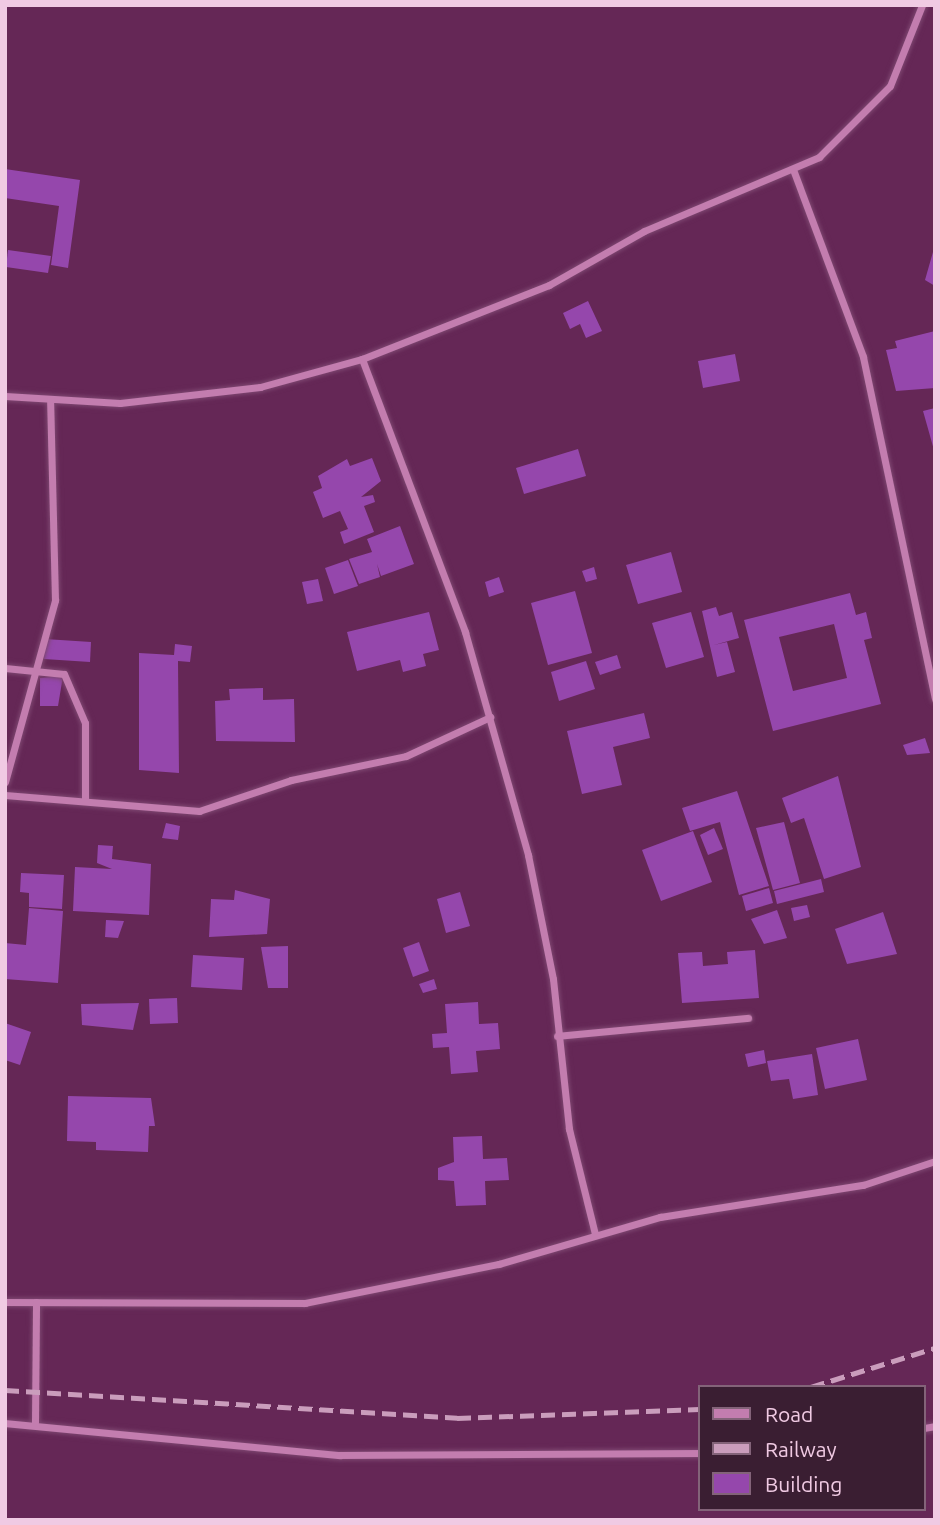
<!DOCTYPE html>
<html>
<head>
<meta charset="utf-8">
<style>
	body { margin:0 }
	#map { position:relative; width:940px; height:1525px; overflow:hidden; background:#652756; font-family:Ubuntu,sans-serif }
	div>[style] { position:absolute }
	.building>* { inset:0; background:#9547ac }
	.roads { filter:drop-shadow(0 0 2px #7e4771) drop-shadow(0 0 2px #7e4771) }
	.minor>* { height:7px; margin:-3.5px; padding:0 3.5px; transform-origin:3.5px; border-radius:3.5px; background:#c37daf }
	.rail>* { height:5px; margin-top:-2.5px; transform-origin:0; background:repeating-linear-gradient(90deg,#ca9dbc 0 14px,transparent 0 21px) }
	span { translate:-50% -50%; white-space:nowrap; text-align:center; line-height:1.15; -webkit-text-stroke:5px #3a1e32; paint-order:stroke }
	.frame { position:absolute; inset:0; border:7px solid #f0cae3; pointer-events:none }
	.legend { position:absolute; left:698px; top:1385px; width:228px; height:126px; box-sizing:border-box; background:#3a1e32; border:2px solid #836379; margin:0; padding:9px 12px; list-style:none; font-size:21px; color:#f0cae3 }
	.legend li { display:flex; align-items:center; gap:14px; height:35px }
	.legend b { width:35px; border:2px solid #836379 }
</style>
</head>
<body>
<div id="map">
	<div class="building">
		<div style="clip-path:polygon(5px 169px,80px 180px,68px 268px,51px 265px,59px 206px,5px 198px)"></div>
		<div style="clip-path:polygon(935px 245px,935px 286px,925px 280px)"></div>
		<div style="clip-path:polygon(8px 250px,51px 256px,48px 273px,6px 267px)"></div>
		<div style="clip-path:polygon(588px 301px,602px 331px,586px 338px,580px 324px,570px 329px,563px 313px)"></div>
		<div style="clip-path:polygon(935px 331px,935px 388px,896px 391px,886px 350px,897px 348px,895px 341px)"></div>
		<div style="clip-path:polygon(735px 354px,740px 381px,703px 388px,698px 361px)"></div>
		<div style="clip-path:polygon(935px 408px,935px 450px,934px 450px,923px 411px)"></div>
		<div style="clip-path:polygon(578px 449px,586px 476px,524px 494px,516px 468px)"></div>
		<div style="clip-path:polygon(372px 458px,381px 481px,361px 497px,373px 495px,375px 502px,364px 506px,374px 532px,344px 544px,340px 532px,348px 529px,340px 511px,323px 518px,313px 492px,322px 488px,318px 476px,347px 459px,350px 466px)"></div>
		<div style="clip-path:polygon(400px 526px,414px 564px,381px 576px,377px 564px,380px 577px,359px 584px,349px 559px,372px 552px,367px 539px)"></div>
		<div style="clip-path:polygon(671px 552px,682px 592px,638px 604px,626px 565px)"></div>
		<div style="clip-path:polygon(348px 560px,358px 586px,334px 594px,325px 568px)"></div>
		<div style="clip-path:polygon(594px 567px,597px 579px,586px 582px,582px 571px)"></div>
		<div style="clip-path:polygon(499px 577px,504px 592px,489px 597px,485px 582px)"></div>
		<div style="clip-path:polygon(318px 579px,323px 601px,307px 604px,302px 582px)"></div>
		<div style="clip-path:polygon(575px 591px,592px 653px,548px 665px,531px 603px)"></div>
		<div style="clip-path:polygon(evenodd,850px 593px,856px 615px,866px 612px,872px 638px,864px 640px,881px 704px,773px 731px,744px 620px,850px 593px,834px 624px,847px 678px,793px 691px,779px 637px,834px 624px)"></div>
		<div style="clip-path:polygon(716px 607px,719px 616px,732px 612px,739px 638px,714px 645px,727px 642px,735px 672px,717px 677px,702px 611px)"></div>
		<div style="clip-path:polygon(429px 612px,439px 650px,423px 654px,426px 666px,403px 672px,400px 660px,357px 671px,347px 632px)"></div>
		<div style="clip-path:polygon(691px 612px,704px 657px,666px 668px,652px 623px)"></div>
		<div style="clip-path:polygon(45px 639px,91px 642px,90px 662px,44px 659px)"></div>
		<div style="clip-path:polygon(175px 644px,192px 646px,190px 662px,178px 661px,179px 773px,139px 770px,139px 653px,174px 655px)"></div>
		<div style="clip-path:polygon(617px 655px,621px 668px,600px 675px,595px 662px)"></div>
		<div style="clip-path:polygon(586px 661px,595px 689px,559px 701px,551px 672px)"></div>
		<div style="clip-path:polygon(63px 676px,58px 706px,40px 706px,40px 678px)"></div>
		<div style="clip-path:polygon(263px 688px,263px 700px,294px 699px,295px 742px,216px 741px,215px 701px,230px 700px,229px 689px)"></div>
		<div style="clip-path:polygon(644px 713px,650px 738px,613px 747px,622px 785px,582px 794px,567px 731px)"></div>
		<div style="clip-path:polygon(925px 738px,930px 753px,907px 755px,903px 745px)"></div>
		<div style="clip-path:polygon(838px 776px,861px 867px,824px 879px,804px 818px,791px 823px,782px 798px)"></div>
		<div style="clip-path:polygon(737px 791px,769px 886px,739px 895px,720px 822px,690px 831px,682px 808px)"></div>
		<div style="clip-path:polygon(784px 822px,800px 883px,773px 890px,756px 828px)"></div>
		<div style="clip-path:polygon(166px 823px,180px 826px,178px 840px,162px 838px)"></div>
		<div style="clip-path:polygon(714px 828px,723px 849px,708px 855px,700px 835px)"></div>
		<div style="clip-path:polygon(693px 831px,712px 882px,661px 901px,642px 850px)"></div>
		<div style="clip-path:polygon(98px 845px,113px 846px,112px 859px,151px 864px,149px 915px,73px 911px,75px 867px,112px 869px,97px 863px)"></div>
		<div style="clip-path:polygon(21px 873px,64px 875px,62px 909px,29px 907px,29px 893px,20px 892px)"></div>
		<div style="clip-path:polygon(821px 879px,824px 892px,777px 904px,774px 891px)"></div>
		<div style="clip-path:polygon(769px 888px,773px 903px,746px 911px,742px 896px)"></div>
		<div style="clip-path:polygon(235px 890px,270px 899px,267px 934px,209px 937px,211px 899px,234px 900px)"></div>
		<div style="clip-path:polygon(460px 892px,470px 926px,446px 933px,437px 899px)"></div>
		<div style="clip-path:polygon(807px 905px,810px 917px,794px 921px,791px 908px)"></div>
		<div style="clip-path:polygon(29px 908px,63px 911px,58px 983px,5px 979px,5px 943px,26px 945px)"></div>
		<div style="clip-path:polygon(777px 910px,787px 938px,764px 944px,751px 919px)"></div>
		<div style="clip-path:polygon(883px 912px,897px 954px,847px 964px,835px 929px)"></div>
		<div style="clip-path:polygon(106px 920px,124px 921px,118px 938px,105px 937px)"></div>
		<div style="clip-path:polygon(419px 942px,429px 971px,413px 977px,403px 948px)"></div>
		<div style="clip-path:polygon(288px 946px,288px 988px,268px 988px,261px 947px)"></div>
		<div style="clip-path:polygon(755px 950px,759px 998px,682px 1003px,678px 953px,702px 952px,703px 966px,728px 964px,727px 952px)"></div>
		<div style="clip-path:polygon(193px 955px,244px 958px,242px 990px,191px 987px)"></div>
		<div style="clip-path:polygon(434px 979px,437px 989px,423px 993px,419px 984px)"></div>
		<div style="clip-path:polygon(177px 998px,178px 1023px,150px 1024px,149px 999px)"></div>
		<div style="clip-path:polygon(478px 1002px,479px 1024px,498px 1023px,500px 1049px,476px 1051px,478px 1072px,451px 1074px,449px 1047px,433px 1048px,432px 1034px,447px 1033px,445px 1004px)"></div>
		<div style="clip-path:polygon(139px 1003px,133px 1030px,82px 1025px,81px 1004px)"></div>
		<div style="clip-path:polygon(5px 1023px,31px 1032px,20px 1065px,5px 1060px)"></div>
		<div style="clip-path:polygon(858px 1039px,867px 1080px,825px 1089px,816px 1048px)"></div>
		<div style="clip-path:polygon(764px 1050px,766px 1063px,748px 1067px,745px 1054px)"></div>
		<div style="clip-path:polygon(812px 1054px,818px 1095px,793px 1099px,789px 1079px,771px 1081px,767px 1061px)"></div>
		<div style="clip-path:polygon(68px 1096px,151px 1098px,155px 1126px,149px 1126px,148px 1152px,96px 1150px,96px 1142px,67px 1141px)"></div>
		<div style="clip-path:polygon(482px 1136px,483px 1159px,507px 1158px,509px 1180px,485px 1181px,486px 1205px,456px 1206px,454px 1181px,438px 1180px,438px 1168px,454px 1162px,453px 1137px)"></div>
	</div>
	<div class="roads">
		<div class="minor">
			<div style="left:794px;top:172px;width:197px;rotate:69.5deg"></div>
			<div style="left:863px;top:357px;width:349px;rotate:78.1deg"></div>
			<div style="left:362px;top:359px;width:292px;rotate:69.3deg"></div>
			<div style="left:465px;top:632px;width:232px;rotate:74.2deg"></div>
			<div style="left:528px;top:855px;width:126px;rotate:78.6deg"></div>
			<div style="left:553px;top:979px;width:151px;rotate:83.9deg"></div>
			<div style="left:569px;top:1129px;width:108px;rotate:76.1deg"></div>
			<div style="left:5px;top:396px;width:115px;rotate:3.5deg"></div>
			<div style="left:120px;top:403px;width:141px;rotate:-6.5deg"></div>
			<div style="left:260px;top:387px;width:106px;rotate:-15.4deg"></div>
			<div style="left:362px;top:359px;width:201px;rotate:-21.6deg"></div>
			<div style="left:549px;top:285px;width:109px;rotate:-29.6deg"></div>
			<div style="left:644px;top:231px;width:190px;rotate:-22.9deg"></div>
			<div style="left:819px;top:157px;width:100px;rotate:-45deg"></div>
			<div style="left:890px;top:86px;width:87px;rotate:-68.4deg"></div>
			<div style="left:5px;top:668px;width:59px;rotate:5.8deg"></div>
			<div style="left:64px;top:674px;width:53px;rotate:66.8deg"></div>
			<div style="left:85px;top:723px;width:78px;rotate:90deg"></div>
			<div style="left:5px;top:782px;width:189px;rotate:-74.6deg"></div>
			<div style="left:55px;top:600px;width:200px;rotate:-91.4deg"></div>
			<div style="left:5px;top:795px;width:195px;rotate:4.7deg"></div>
			<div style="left:199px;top:811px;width:97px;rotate:-18.6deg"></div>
			<div style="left:291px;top:780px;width:117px;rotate:-11.8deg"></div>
			<div style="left:406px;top:756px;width:93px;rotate:-24.9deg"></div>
			<div style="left:557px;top:1036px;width:192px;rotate:-5.4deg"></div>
			<div style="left:5px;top:1302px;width:300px;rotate:0.2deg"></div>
			<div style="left:305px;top:1303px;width:198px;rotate:-11.4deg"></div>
			<div style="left:499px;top:1264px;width:168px;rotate:-16.3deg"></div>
			<div style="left:660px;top:1217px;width:206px;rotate:-9deg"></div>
			<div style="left:863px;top:1185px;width:76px;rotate:-18.4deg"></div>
			<div style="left:35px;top:1422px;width:120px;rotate:-89.5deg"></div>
			<div style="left:5px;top:1423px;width:336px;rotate:5.5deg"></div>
			<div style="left:339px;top:1455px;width:361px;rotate:-0.3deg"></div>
			<div style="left:924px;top:1428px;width:11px;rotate:-10deg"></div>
		</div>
	</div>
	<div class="rail">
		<div style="left:811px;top:1387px;width:130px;rotate:-17.5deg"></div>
		<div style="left:5px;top:1390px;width:453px;rotate:3.5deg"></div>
		<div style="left:457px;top:1418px;width:243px;rotate:-2.1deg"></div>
	</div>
	<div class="frame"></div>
	<ul class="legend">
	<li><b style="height:9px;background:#c37daf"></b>Road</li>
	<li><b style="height:9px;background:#ca9dbc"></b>Railway</li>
	<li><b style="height:19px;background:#9547ac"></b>Building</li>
	</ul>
</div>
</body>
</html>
